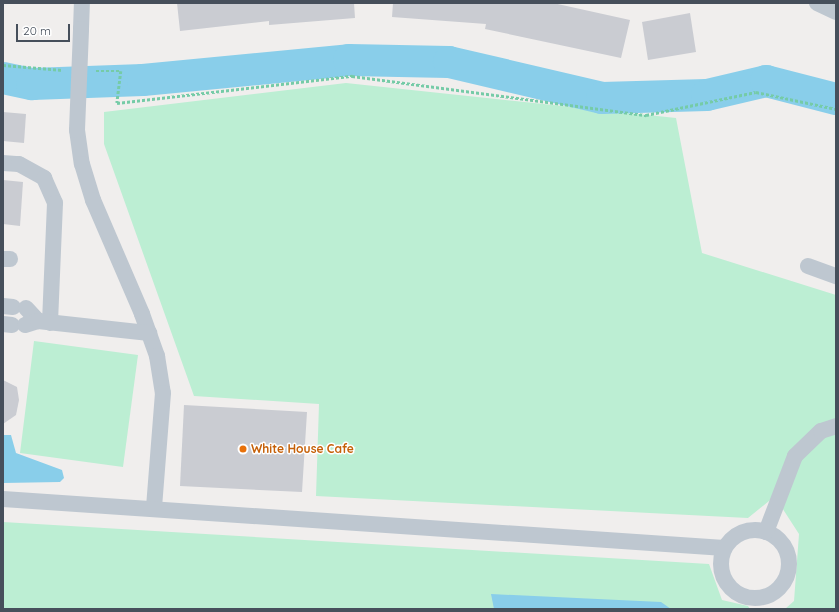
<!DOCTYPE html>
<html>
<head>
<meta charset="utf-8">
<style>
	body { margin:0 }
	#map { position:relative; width:839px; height:612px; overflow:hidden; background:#f0eeed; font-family:Quicksand,sans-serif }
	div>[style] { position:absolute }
	.green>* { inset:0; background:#bceed3 }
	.water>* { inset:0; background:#89ceea }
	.river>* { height:32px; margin:-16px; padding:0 16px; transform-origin:16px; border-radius:16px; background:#89ceea }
	.building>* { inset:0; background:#caccd2 }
	.path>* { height:2.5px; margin-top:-1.25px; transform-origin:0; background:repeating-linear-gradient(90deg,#75cba7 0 3px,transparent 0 5px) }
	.minor>* { height:16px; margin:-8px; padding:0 8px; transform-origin:8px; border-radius:8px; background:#bec7d0 }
	.minor>.ring { margin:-8px; padding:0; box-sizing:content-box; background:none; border:16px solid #bec7d0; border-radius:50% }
	.minor-bridge>* { height:16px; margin:-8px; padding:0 8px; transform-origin:8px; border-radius:8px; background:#bec7d0 }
	.dots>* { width:11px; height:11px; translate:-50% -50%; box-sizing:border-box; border:2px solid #fff; border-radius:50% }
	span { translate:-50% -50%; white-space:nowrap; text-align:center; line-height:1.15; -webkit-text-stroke:3px #fff; paint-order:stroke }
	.food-label { font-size:12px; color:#c56008; font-weight:700 }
	.left { translate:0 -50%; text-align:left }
	.frame { position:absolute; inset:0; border:4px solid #464f5b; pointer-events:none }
	.scale { position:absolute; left:16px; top:24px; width:54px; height:18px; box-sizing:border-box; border:2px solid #464f5b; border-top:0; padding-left:5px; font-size:12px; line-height:14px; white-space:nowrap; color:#464f5b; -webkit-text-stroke:3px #fff; paint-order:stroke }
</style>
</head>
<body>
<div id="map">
	<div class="green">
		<div style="clip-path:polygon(346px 83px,676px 118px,702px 253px,836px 295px,836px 609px,785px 609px,794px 601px,799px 534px,777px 500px,780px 492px,748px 518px,316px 496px,319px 404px,194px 396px,104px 144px,104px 112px)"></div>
		<div style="clip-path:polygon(34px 341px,138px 355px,123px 467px,20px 453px)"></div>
		<div style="clip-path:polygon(3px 522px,709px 564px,722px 600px,748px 606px,750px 609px,3px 609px)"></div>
	</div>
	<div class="water">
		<div style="clip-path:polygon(3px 435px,11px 435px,16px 453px,62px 470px,64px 478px,60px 482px,3px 483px)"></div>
		<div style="clip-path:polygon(491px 594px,661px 602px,671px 609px,494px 609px)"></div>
	</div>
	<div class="river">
		<div style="left:3px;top:78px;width:30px;rotate:12deg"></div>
		<div style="left:32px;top:84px;width:111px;rotate:-2.1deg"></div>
		<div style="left:143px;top:80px;width:207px;rotate:-5.5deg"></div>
		<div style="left:349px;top:60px;width:100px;rotate:1.1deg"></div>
		<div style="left:449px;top:62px;width:157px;rotate:13.2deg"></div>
		<div style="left:602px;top:98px;width:105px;rotate:-1.6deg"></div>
		<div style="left:707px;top:95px;width:61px;rotate:-13.3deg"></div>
		<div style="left:766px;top:81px;width:72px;rotate:14.4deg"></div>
	</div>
	<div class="building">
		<div style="clip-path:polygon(177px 3px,354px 3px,355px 18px,269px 25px,269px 21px,180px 31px)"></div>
		<div style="clip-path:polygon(393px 3px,553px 3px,630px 20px,621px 58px,485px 29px,486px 24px,392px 17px)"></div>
		<div style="clip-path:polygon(690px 13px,696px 52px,648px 60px,642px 22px)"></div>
		<div style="clip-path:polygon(3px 112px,26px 114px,24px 143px,3px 141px)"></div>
		<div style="clip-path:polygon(3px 180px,23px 182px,20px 226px,3px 224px)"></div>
		<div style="clip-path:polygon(3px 380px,17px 387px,19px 400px,16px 415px,3px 424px)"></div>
		<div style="clip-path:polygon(184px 405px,307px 412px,302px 492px,180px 486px)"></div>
	</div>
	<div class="path">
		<div style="left:3px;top:65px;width:60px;rotate:4.8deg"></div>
		<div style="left:96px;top:71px;width:25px"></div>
		<div style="left:121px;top:71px;width:32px;rotate:97deg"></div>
		<div style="left:117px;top:103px;width:237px;rotate:-6.6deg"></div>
		<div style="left:352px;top:76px;width:297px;rotate:7.6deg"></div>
		<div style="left:646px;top:115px;width:112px;rotate:-11.8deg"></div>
		<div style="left:756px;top:92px;width:82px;rotate:12deg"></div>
	</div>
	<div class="minor">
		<div style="left:817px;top:3px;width:21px;rotate:25deg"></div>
		<div style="left:81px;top:29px;width:26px;rotate:-88deg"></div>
		<div style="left:77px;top:130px;width:34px;rotate:82deg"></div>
		<div style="left:82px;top:164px;width:38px;rotate:73deg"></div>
		<div style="left:93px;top:200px;width:124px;rotate:66.7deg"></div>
		<div style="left:142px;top:314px;width:45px;rotate:70.3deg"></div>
		<div style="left:157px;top:356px;width:37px;rotate:81deg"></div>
		<div style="left:163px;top:393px;width:114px;rotate:94.5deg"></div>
		<div style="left:3px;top:163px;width:16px;rotate:4deg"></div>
		<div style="left:19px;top:164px;width:29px;rotate:29deg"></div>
		<div style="left:44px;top:178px;width:27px;rotate:66deg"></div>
		<div style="left:55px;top:203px;width:120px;rotate:92.4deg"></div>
		<div style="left:3px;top:259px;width:7px"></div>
		<div style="left:808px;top:266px;width:30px;rotate:20deg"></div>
		<div style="left:3px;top:306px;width:10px;rotate:6deg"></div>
		<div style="left:26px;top:308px;width:18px;rotate:47deg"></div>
		<div style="left:3px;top:324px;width:9px;rotate:6deg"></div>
		<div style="left:25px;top:325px;width:14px;rotate:-17deg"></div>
		<div style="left:38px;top:321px;width:112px;rotate:6.2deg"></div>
		<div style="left:3px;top:499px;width:723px;rotate:3.89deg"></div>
		<div class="ring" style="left:721px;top:530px;width:52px;height:52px"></div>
		<div style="left:766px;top:532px;width:81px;rotate:-69.1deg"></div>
		<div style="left:795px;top:456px;width:36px;rotate:-44deg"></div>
		<div style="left:821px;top:431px;width:16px;rotate:-18deg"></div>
	</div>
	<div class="minor-bridge">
		<div style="left:77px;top:130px;width:101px;rotate:-87.7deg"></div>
	</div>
	<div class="dots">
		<div style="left:243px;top:449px;background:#e8710a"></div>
	</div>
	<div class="food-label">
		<span class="left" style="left:251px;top:449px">White House Cafe</span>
	</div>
	<div class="frame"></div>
	<div class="scale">20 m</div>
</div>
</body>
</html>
